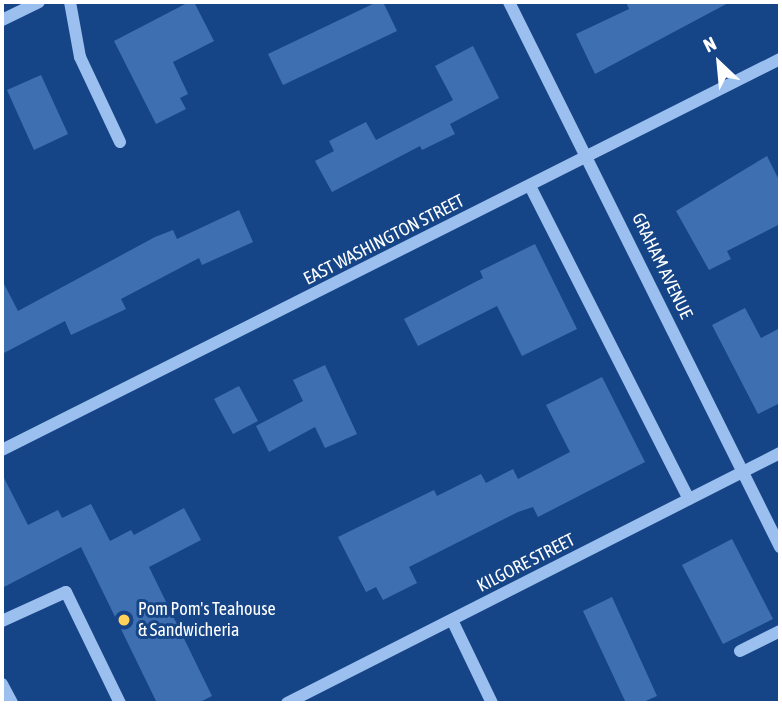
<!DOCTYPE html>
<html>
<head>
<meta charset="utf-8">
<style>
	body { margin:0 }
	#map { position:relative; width:782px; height:705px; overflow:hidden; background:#164587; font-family:"Asap Condensed",sans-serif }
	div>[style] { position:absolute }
	.building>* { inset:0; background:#3e70b1 }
	.minor>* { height:12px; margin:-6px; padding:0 6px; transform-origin:6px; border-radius:6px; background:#9bbfee }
	.dots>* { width:19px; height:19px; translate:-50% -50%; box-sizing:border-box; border:4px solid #164587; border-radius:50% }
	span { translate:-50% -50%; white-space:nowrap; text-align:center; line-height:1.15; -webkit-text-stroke:6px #164587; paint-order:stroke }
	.street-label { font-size:18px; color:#fff }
	.poi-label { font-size:18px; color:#fff }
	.left { translate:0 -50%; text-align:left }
	.frame { position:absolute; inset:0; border:4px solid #fff; pointer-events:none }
	.north { position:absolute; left:684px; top:28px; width:70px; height:70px; -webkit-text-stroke:5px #164587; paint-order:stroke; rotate:334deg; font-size:19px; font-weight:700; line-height:28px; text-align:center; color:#fff }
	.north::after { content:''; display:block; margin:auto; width:24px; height:32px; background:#fff; clip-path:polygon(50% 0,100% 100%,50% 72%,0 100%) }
</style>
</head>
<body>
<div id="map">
	<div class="building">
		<div style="clip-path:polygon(189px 2px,194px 2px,214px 41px,173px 62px,188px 94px,180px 98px,186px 109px,156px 124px,114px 41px)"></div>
		<div style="clip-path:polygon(377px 2px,383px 2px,397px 31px,283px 85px,268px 54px)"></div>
		<div style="clip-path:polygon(626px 2px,730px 2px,595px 74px,576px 34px,629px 9px)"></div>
		<div style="clip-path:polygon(473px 46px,499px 98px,450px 124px,455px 134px,422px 150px,420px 146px,332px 192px,315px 161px,334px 151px,329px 141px,366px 122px,376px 140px,453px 100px,435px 66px)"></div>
		<div style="clip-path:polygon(41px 75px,68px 134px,34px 150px,7px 90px)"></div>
		<div style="clip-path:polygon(767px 156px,780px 182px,780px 224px,727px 251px,731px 259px,709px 270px,676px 211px)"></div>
		<div style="clip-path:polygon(239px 210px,253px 242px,202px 265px,199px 258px,121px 299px,126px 309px,71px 335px,65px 321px,2px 354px,2px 280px,18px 311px,155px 237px,173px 230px,177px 239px)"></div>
		<div style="clip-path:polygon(535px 244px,577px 329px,522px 356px,497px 306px,418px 346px,404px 319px,483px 278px,480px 271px)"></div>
		<div style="clip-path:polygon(745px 308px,761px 338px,780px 328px,780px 403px,758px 414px,712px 325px)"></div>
		<div style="clip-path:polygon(325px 365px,357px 434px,325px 448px,315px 427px,269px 452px,256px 426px,303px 401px,293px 380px)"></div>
		<div style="clip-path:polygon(602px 377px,645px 462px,538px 517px,533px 507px,518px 512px,409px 567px,417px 583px,383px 600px,376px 587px,366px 592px,338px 537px,434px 490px,437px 496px,481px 474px,486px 483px,513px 469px,518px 479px,570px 452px,546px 405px)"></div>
		<div style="clip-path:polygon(239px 386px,258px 421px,233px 434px,214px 399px)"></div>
		<div style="clip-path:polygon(2px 474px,28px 525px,58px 510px,62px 518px,91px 504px,110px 541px,131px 530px,134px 535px,184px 508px,201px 540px,149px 567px,212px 696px,198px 703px,157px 703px,81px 547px,2px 588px)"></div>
		<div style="clip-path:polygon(732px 539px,773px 619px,723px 644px,682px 565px)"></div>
		<div style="clip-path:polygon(612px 597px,657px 696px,641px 703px,626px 703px,583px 611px)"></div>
	</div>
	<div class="minor">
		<div style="left:70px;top:2px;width:56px;rotate:79.7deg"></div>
		<div style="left:80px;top:57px;width:94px;rotate:64.8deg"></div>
		<div style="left:509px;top:2px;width:609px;rotate:63.56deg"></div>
		<div style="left:2px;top:20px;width:41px;rotate:-25.9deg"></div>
		<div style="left:530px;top:186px;width:351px;rotate:63.1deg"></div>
		<div style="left:2px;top:450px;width:871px;rotate:-26.68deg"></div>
		<div style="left:452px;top:620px;width:92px;rotate:64.3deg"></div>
		<div style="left:2px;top:621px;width:70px;rotate:-24.4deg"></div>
		<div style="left:66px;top:592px;width:123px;rotate:64.1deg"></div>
		<div style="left:740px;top:651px;width:45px;rotate:-26.6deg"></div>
		<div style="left:2px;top:684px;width:21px;rotate:62deg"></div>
		<div style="left:287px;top:703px;width:553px;rotate:-26.89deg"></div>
	</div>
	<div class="dots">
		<div style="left:124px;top:620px;background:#ffd259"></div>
	</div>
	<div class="street-label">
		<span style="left:384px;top:240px;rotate:-27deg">EAST WASHINGTON STREET</span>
		<span style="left:662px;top:266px;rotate:64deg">GRAHAM AVENUE</span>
		<span style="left:526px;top:563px;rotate:-27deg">KILGORE STREET</span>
	</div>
	<div class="poi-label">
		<span class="left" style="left:138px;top:620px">Pom Pom's Teahouse<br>&amp; Sandwicheria</span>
	</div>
	<div class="frame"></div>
	<div class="north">N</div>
</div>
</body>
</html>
